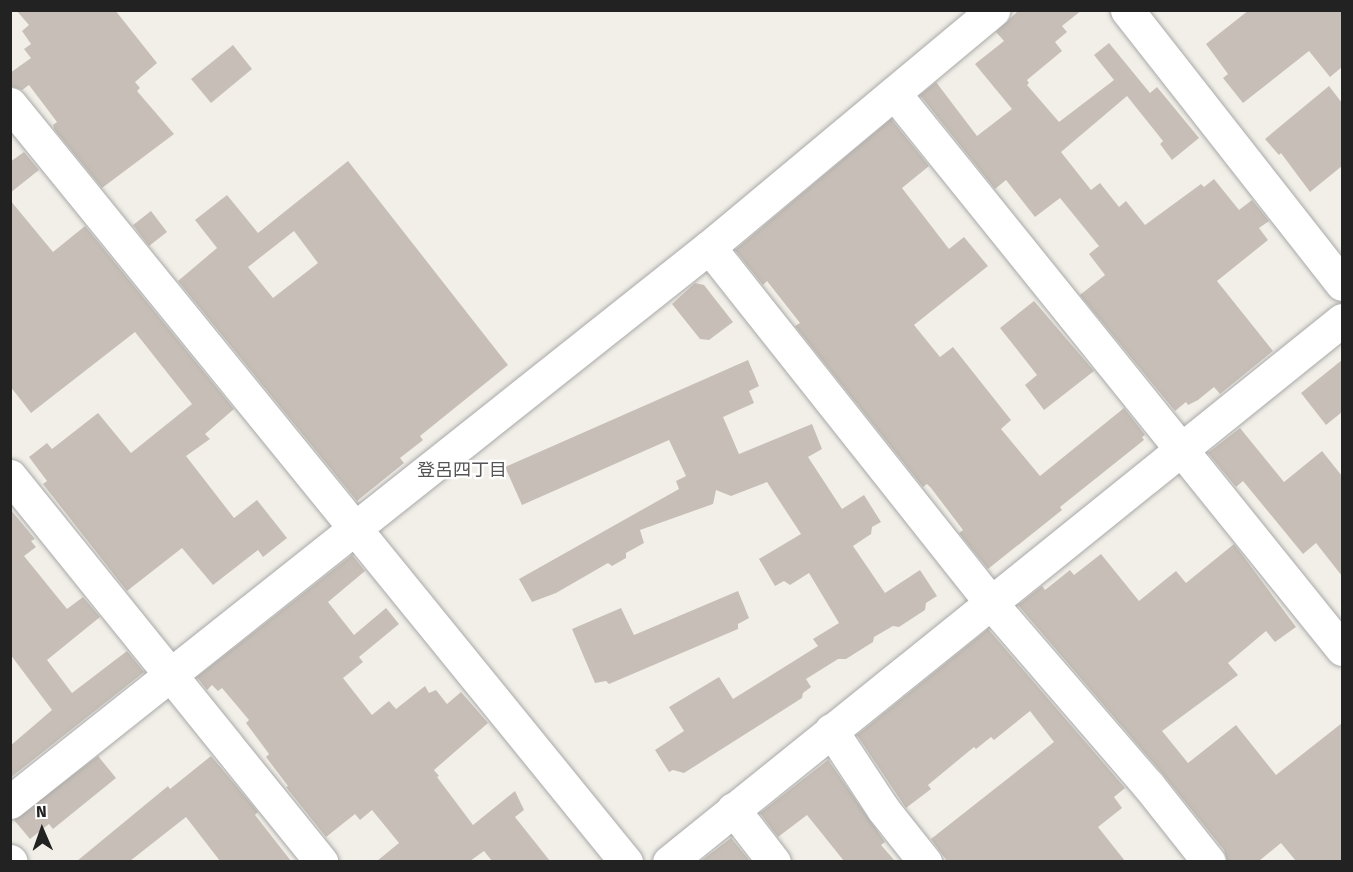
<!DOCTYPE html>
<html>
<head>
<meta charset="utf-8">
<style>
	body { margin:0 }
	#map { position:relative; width:1353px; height:872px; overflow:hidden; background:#f2efe8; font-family:"Fira Sans","Noto Sans JP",sans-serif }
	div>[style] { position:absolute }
	.building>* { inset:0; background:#c7bfb7 }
	.roads { filter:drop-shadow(0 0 2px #a9a9a9) drop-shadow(0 0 2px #a9a9a9) }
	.minor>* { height:33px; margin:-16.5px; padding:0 16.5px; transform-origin:16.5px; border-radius:16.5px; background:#fff }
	span { translate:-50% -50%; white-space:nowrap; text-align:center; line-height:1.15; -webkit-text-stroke:4.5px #fff; paint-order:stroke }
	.neighbourhood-label { font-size:18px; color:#555 }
	.frame { position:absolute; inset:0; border:12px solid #222; pointer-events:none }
	.north { position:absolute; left:12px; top:800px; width:60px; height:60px; -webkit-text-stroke:4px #fff; paint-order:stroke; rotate:358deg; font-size:16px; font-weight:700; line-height:24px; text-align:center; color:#222 }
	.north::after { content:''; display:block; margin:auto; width:21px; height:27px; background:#222; clip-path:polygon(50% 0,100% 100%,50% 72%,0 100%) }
</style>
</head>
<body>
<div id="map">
	<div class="building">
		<div style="clip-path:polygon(16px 10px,115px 10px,157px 63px,135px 82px,140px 88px,137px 91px,174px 134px,102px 188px,54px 129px,53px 125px,57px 122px,29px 85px,22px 90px,10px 86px,10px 73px,31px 58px,24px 49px,31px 44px,22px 31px,29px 25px)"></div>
		<div style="clip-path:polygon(1019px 10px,1082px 10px,1062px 26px,1067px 32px,1055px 42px,1062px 51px,1027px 80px,1029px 83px,1027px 85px,1059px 122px,1114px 80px,1094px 55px,1109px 43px,1150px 93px,1157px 87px,1199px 138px,1172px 160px,1160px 144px,1163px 141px,1127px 96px,1061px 152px,1091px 190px,1100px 183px,1119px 207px,1126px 201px,1145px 225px,1201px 184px,1204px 187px,1214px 179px,1239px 210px,1252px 200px,1269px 221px,1259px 228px,1268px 240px,1217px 281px,1273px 351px,1220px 394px,1214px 387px,1198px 400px,1188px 405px,1186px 402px,1175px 411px,1080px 295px,1105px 275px,1089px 254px,1099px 246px,1060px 198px,1035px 217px,1006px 180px,995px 189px,920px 95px,936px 82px,977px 136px,1012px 109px,975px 64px,1004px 41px,996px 32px)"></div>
		<div style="clip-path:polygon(1249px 10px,1342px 10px,1342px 67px,1330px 77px,1309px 51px,1243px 103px,1223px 78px,1228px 74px,1206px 44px)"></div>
		<div style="clip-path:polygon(233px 45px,252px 69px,211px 103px,191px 79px)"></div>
		<div style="clip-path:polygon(1329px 86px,1342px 103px,1342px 166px,1310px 192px,1281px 153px,1279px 155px,1265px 139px)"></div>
		<div style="clip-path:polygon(891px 119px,929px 166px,902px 188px,949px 249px,964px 237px,988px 266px,914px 325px,940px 357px,953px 347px,1011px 420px,1001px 429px,1040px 476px,1124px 408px,1145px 435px,1142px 437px,1144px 440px,1060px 507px,1062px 510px,988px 569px,959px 533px,963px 530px,931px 488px,927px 484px,923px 487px,795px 326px,800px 323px,767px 281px,763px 285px,735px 250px)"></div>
		<div style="clip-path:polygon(24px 152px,39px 170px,10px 193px,10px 162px)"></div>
		<div style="clip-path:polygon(evenodd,348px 161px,508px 365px,420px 436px,423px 440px,400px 458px,404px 463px,357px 501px,178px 281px,217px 248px,195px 220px,227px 195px,258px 233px,348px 161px,294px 231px,318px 263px,273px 298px,248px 267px,294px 231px)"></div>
		<div style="clip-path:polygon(10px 200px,53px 252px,85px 226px,234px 409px,205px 434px,210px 439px,186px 456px,234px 518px,257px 500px,287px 538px,263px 557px,258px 550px,213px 585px,182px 548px,127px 591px,43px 484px,47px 481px,29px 457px,47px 443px,52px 449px,98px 413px,131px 453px,192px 404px,135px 332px,31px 413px,10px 386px)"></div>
		<div style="clip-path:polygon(151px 211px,167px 232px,149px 246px,133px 225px)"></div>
		<div style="clip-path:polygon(695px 283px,704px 285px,733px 322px,709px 340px,700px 339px,672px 304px)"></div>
		<div style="clip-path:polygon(1034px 301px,1094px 371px,1044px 410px,1025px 385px,1037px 375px,1000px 328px)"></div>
		<div style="clip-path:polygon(748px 360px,759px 386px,749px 391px,754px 403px,723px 417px,739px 454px,812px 424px,822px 449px,808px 457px,842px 509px,864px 495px,881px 522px,872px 527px,871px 534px,853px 546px,885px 593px,920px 570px,937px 596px,926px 603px,925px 610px,899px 627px,893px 626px,874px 637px,873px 642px,846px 659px,838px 659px,806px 679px,811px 687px,803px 693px,802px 698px,684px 773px,673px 770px,669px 772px,655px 750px,684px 731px,669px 707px,719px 677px,733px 699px,818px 646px,813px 639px,839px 623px,809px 573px,790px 585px,784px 581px,775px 586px,759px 559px,801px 534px,767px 482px,731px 496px,716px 490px,713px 504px,640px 530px,644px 543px,626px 553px,626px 558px,612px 566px,608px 563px,556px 593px,532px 602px,519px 579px,679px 489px,676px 481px,686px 476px,669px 440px,522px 505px,505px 467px)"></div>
		<div style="clip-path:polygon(1342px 360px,1342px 412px,1326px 425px,1301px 393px)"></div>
		<div style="clip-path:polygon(1240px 428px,1284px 482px,1322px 451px,1342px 476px,1342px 576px,1316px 543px,1303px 554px,1243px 481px,1236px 487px,1208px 453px)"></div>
		<div style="clip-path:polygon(10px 509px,35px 539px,31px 541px,36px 547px,24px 556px,67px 609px,83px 597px,100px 617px,47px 660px,72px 693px,127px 651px,144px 672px,10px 778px,10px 746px,52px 710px,10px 654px)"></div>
		<div style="clip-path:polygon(1234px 544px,1296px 627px,1275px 642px,1266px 631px,1228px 663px,1238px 675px,1162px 731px,1188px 763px,1236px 725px,1276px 775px,1342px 723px,1342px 861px,1296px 861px,1281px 843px,1259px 861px,1227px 861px,1224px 850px,1162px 773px,1018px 605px,1042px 586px,1045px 590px,1070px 570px,1074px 575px,1101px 554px,1139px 601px,1176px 571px,1186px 583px)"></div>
		<div style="clip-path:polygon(352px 555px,365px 571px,328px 602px,354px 635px,386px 608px,399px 624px,359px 657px,363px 662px,343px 678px,372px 715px,389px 701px,396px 709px,425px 686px,429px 693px,436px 690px,447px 704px,461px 692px,488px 723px,434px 770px,439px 776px,437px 777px,473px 825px,515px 791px,524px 810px,515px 817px,550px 861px,492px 861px,484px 851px,470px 861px,377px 861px,399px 843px,372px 810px,360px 820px,355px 814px,326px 837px,286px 787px,288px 786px,266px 757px,269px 754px,246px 723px,249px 720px,222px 688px,218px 691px,212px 685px,207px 690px,197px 677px)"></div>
		<div style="clip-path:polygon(738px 591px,749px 618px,738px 624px,738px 629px,609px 684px,606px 681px,595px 683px,572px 629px,621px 608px,634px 635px)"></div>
		<div style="clip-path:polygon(988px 629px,1125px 788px,1114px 797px,1122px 808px,1098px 827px,1125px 861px,947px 861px,931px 839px,1054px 742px,1030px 711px,994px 740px,991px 737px,976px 749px,974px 747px,928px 785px,931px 789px,906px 808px,857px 735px)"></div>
		<div style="clip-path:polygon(98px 756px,116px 778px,53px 829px,49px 824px,30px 839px,14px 820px)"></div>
		<div style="clip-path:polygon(211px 756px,258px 812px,255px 815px,291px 861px,220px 861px,186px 817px,130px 861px,77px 861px,168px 786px,170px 789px)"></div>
		<div style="clip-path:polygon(828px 760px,885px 842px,881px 845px,895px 861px,844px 861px,807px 815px,778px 837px,760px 813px)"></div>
		<div style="clip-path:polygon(731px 838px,749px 860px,701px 861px)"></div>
	</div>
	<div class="roads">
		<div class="minor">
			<div style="left:1127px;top:10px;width:348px;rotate:51.9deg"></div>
			<div style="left:894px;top:93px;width:714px;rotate:51.14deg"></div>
			<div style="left:10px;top:104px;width:977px;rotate:50.9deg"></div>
			<div style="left:709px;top:247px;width:453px;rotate:51.6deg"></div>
			<div style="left:990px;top:602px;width:242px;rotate:49.2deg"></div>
			<div style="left:1148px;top:785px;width:98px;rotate:51.6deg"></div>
			<div style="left:10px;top:476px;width:496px;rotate:51.1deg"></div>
			<div style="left:831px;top:730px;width:95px;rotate:56.6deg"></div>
			<div style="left:883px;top:809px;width:68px;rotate:51.6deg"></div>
			<div style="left:10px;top:802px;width:893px;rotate:-38.45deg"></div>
			<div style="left:709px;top:247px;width:370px;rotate:-39.8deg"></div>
			<div style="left:733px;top:809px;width:67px;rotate:52.3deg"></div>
			<div style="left:10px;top:861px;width:1px;rotate:45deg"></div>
			<div style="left:669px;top:862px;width:864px;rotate:-38.85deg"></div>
		</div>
	</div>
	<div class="neighbourhood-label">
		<span style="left:462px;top:470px">登呂四丁目</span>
	</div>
	<div class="frame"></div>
	<div class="north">N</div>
</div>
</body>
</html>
